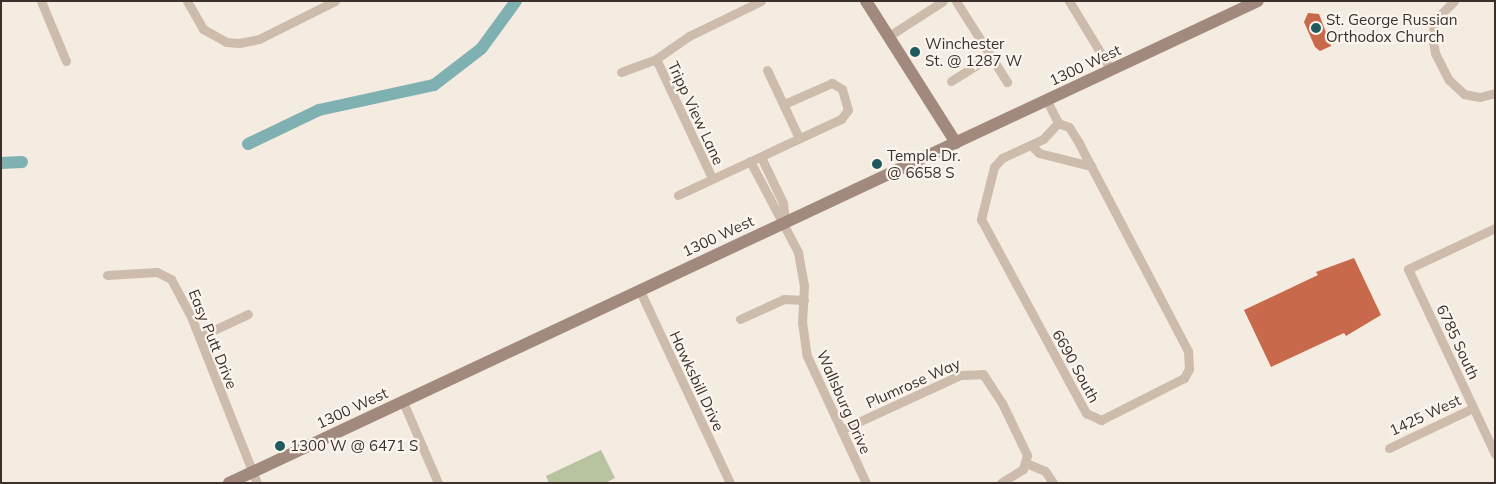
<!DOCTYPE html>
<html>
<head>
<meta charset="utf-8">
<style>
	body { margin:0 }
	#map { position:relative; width:1496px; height:484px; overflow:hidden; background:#f4ebe1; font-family:Mulish,sans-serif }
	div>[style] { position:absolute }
	.green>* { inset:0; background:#b8c4a0 }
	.canal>* { height:12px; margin:-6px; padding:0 6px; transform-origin:6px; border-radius:6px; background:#7fb0b2 }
	.building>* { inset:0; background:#c8694b }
	.street>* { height:9px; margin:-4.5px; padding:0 4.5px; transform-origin:4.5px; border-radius:4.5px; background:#cdbbac }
	.secondary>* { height:12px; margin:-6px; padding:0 6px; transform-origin:6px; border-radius:6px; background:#a18a7d }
	.dots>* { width:14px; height:14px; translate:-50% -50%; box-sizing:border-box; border:2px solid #fbf5ee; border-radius:50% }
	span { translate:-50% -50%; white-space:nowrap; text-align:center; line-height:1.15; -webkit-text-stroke:4.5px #fbf5ee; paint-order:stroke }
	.poi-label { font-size:15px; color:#3b302b }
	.left { translate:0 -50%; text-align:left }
	.street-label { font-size:15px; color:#3b302b }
	.frame { position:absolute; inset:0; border:2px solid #3b302b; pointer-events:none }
</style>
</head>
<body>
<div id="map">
	<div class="green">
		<div style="clip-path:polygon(601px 450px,615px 478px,605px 483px,549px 483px,546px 476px)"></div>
	</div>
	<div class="canal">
		<div style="left:248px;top:144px;width:79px;rotate:-25.6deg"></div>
		<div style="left:319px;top:110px;width:118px;rotate:-12.3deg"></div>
		<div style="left:434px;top:85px;width:59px;rotate:-37.5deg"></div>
		<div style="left:481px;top:49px;width:59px;rotate:-53.9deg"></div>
		<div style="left:1px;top:163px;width:21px;rotate:-3deg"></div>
	</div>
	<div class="building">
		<div style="clip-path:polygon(1308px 13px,1319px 14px,1331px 46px,1320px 51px,1315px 47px,1304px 22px)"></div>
		<div style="clip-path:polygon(1354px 258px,1381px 315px,1346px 336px,1344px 333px,1271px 367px,1244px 310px,1318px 275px,1316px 272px)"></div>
	</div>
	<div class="street">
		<div style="left:41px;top:1px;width:65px;rotate:67.4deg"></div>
		<div style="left:187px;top:1px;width:32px;rotate:60deg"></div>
		<div style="left:203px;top:29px;width:26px;rotate:29deg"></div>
		<div style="left:226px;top:42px;width:13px;rotate:4deg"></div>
		<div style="left:239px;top:43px;width:20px;rotate:-11deg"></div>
		<div style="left:259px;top:39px;width:85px;rotate:-26.6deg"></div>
		<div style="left:956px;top:1px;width:96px;rotate:57.8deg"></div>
		<div style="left:1069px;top:1px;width:81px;rotate:58.7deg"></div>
		<div style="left:1454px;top:1px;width:27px;rotate:135deg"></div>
		<div style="left:1435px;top:20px;width:17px;rotate:100deg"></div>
		<div style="left:1432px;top:37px;width:16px;rotate:79deg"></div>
		<div style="left:1435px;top:53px;width:30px;rotate:63deg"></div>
		<div style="left:1449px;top:80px;width:21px;rotate:43deg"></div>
		<div style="left:1464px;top:94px;width:16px;rotate:11deg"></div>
		<div style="left:1480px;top:97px;width:16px;rotate:-15deg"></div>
		<div style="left:889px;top:36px;width:64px;rotate:-32.9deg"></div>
		<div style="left:656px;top:59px;width:132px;rotate:64.8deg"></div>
		<div style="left:767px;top:70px;width:75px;rotate:64.8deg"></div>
		<div style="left:621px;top:72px;width:37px;rotate:-20deg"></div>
		<div style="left:656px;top:59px;width:40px;rotate:-34.9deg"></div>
		<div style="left:689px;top:36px;width:80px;rotate:-25.9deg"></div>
		<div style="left:951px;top:81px;width:47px;rotate:-32deg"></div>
		<div style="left:1047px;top:101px;width:25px;rotate:63deg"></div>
		<div style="left:1058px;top:123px;width:22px;rotate:133deg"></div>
		<div style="left:1043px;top:139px;width:45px;rotate:155.1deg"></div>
		<div style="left:1002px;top:158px;width:12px;rotate:132deg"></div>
		<div style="left:994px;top:167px;width:54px;rotate:104deg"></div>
		<div style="left:981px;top:219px;width:221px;rotate:61.6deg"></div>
		<div style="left:1086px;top:413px;width:17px;rotate:25deg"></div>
		<div style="left:1101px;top:420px;width:93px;rotate:-26.8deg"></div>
		<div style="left:1184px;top:378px;width:10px;rotate:-61deg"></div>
		<div style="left:1189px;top:369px;width:18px;rotate:-93deg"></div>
		<div style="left:1188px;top:351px;width:235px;rotate:-117.7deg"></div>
		<div style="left:1079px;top:143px;width:19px;rotate:-122deg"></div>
		<div style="left:1069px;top:127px;width:12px;rotate:-160deg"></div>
		<div style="left:1031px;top:145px;width:11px;rotate:45deg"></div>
		<div style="left:1039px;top:153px;width:54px;rotate:14deg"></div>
		<div style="left:761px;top:157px;width:51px;rotate:64.4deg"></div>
		<div style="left:783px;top:203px;width:19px;rotate:84deg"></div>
		<div style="left:750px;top:161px;width:103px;rotate:62.2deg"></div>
		<div style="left:798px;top:252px;width:34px;rotate:80deg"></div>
		<div style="left:804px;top:285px;width:37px;rotate:93deg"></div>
		<div style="left:802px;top:322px;width:34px;rotate:82deg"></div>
		<div style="left:807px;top:356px;width:140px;rotate:65.1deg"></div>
		<div style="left:678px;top:195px;width:180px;rotate:-25deg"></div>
		<div style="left:841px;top:119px;width:11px;rotate:-52deg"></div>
		<div style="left:848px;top:110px;width:22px;rotate:-106deg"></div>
		<div style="left:842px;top:89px;width:12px;rotate:-149deg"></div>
		<div style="left:832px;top:83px;width:52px;rotate:156.4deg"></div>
		<div style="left:1495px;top:228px;width:96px;rotate:154.8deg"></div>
		<div style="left:1408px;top:269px;width:204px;rotate:64.8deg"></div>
		<div style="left:107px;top:275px;width:50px;rotate:-3.4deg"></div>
		<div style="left:157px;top:272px;width:16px;rotate:27deg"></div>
		<div style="left:171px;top:279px;width:40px;rotate:62deg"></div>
		<div style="left:190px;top:314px;width:182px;rotate:68.4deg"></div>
		<div style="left:640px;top:291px;width:212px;rotate:64.9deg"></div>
		<div style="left:740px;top:319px;width:48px;rotate:-24.4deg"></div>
		<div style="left:784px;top:299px;width:20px;rotate:3deg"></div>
		<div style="left:199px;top:337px;width:54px;rotate:-25.1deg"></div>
		<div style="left:403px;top:402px;width:88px;rotate:66.6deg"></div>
		<div style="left:841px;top:430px;width:131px;rotate:-24.8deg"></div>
		<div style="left:960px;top:375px;width:23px;rotate:-2deg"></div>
		<div style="left:983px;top:374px;width:35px;rotate:57deg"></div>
		<div style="left:1002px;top:403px;width:58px;rotate:64.3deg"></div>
		<div style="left:1027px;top:455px;width:15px;rotate:106deg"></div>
		<div style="left:1023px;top:469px;width:26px;rotate:148deg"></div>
		<div style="left:1389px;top:448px;width:93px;rotate:-25.5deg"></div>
		<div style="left:1026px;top:463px;width:21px;rotate:23deg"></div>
		<div style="left:1045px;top:471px;width:14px;rotate:56deg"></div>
	</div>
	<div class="secondary">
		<div style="left:866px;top:1px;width:168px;rotate:57.6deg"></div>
		<div style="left:229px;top:483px;width:1136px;rotate:-25.1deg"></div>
	</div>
	<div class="dots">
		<div style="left:1316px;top:28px;background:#1f5a5e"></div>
		<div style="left:915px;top:52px;background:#1f5a5e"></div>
		<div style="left:877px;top:164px;background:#1f5a5e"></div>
		<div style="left:280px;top:446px;background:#1f5a5e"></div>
	</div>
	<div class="poi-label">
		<span class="left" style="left:1326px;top:28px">St. George Russian<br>Orthodox Church</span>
		<span class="left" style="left:925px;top:52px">Winchester<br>St. @ 1287 W</span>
		<span class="left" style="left:887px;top:164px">Temple Dr.<br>@ 6658 S</span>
		<span class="left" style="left:290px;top:446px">1300 W @ 6471 S</span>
	</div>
	<div class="street-label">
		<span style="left:1085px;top:65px;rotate:-25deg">1300 West</span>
		<span style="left:696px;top:113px;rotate:65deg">Tripp View Lane</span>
		<span style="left:718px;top:236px;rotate:-25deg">1300 West</span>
		<span style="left:213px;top:339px;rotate:68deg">Easy Putt Drive</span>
		<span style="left:1458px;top:342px;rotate:65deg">6785 South</span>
		<span style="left:1076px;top:366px;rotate:61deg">6690 South</span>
		<span style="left:697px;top:381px;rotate:65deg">Hawksbill Drive</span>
		<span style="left:913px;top:383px;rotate:-24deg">Plumrose Way</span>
		<span style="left:844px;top:402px;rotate:66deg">Wallsburg Drive</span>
		<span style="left:352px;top:408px;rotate:-25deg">1300 West</span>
		<span style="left:1425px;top:415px;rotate:-25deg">1425 West</span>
	</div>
	<div class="frame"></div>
</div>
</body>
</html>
